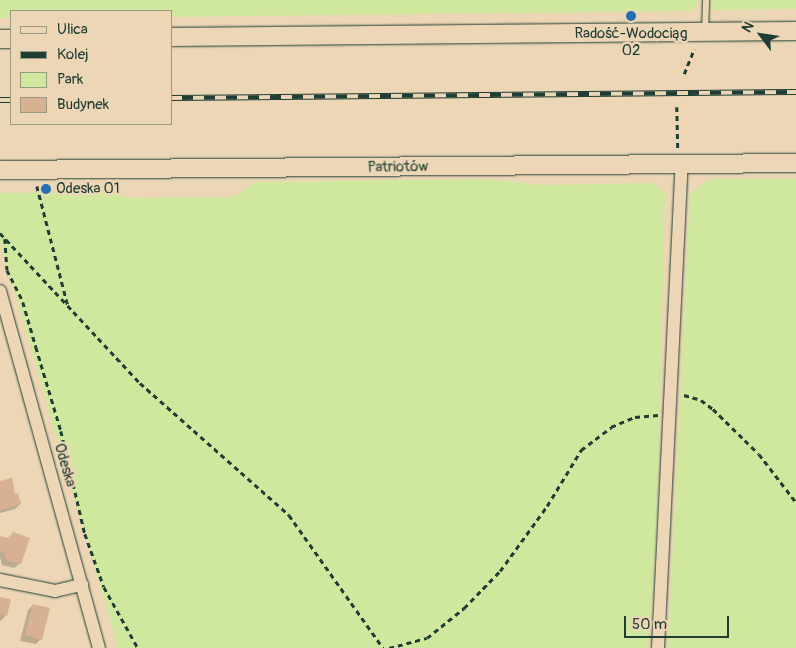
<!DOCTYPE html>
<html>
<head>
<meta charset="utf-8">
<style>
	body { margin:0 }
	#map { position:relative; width:796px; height:648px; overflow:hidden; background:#ecd6b5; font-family:Pangolin,sans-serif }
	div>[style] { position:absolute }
	.green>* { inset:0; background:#cfe89e }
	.shadow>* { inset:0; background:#0003 }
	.building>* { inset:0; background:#d8b092 }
	.path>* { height:2.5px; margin-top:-1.25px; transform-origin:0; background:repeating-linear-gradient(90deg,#1f3d34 0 5px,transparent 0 9px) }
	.roads { filter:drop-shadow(0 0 1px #1f3d34) drop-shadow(0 0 1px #1f3d34) }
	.service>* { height:6px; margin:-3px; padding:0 3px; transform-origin:3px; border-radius:3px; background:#ecd6b5 }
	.minor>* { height:12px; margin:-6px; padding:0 6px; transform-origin:6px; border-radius:6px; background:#ecd6b5 }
	.secondary>* { height:18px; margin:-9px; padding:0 9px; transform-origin:9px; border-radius:9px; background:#ecd6b5 }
	.rail>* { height:5.5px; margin-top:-2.75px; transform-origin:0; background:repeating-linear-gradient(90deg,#ecd6b5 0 11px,#1f3d34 0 22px); box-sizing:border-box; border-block:1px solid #1f3d34 }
	.dots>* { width:14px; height:14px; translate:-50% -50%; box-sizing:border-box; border:2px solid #ecd6b5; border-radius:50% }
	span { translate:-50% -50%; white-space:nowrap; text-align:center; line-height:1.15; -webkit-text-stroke:5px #ecd6b5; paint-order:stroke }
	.poi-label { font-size:15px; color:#1f3d34 }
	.left { translate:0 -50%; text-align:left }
	.street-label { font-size:15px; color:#1f3d34 }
	.legend { position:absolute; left:10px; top:10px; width:162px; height:115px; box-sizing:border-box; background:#ecd6b5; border:1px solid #9a9981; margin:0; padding:6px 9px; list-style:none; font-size:15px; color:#1f3d34 }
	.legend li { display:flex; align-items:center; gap:10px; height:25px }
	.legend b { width:25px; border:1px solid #9a9981 }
	.north { position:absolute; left:736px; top:10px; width:50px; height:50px; -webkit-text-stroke:4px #ecd6b5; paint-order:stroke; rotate:301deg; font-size:14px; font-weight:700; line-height:20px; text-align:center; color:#1f3d34 }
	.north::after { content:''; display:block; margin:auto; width:18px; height:22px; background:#1f3d34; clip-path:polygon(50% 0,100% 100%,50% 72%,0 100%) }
	.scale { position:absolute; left:624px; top:616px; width:105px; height:22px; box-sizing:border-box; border:2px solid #1f3d34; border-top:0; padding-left:6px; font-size:15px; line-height:18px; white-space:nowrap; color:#1f3d34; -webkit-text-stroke:4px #ecd6b5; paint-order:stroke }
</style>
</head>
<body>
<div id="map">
	<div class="green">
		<div style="clip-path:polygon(0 0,699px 0,693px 11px,171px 17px,171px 11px,11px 11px,11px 18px,0 18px)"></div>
		<div style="clip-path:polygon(712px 0,796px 0,796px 9px,712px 10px)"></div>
		<div style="clip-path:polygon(796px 178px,796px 648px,668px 648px,690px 194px,709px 179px)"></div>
		<div style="clip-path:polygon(483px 179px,542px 185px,653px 183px,665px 192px,657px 522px,648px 648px,118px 648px,0 242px,0 193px,64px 192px,108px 184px,126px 198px,234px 197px,255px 182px)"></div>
	</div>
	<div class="shadow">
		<div style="clip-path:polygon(0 482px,20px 504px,15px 509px,0 513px)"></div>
		<div style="clip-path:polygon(13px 533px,20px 563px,14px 568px,2px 565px,0 557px,0 538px,7px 539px)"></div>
		<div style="clip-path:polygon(0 598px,6px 615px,1px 621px,0 620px)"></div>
		<div style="clip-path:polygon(33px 605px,41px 639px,36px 644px,20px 641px,28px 610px)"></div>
	</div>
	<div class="building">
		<div style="clip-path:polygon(12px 478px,15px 494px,18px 493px,21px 504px,0 510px,0 481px)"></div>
		<div style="clip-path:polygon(13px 532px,30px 538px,21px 564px,6px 560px,5px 552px,0 551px,0 536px,9px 538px)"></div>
		<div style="clip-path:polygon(0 597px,11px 599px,7px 616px,0 614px)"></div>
		<div style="clip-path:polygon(33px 604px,50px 608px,42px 640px,25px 635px)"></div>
	</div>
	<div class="path">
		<div style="left:684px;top:74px;width:27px;rotate:-68deg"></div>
		<div style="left:677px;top:107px;width:43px;rotate:88.7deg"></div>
		<div style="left:37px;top:186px;width:124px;rotate:75.5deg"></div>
		<div style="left:0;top:233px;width:205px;rotate:47deg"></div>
		<div style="left:140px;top:383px;width:199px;rotate:41.5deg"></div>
		<div style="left:289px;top:515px;width:163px;rotate:54.7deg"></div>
		<div style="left:5px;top:239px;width:31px;rotate:86deg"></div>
		<div style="left:7px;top:270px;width:36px;rotate:63deg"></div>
		<div style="left:23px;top:302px;width:47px;rotate:73.9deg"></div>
		<div style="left:36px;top:347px;width:88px;rotate:73.4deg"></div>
		<div style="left:61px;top:431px;width:106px;rotate:76.9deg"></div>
		<div style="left:85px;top:534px;width:56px;rotate:70.3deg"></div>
		<div style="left:104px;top:587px;width:70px;rotate:60.9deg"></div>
		<div style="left:684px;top:395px;width:18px;rotate:16deg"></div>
		<div style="left:701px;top:400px;width:15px;rotate:37deg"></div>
		<div style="left:713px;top:409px;width:64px;rotate:44.4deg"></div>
		<div style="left:759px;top:454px;width:61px;rotate:52.4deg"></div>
		<div style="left:389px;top:648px;width:39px;rotate:-15deg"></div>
		<div style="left:427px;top:638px;width:48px;rotate:-39deg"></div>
		<div style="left:464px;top:608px;width:52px;rotate:-45.8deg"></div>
		<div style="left:500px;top:571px;width:80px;rotate:-54.1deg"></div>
		<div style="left:547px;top:506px;width:66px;rotate:-58.7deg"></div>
		<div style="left:581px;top:450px;width:38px;rotate:-37deg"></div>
		<div style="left:611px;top:427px;width:26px;rotate:-23deg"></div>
		<div style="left:635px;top:417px;width:23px;rotate:-5deg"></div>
	</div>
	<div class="roads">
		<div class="service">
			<div style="left:705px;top:31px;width:31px;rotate:-88deg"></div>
		</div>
		<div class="minor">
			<div style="left:0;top:291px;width:370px;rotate:74.5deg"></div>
			<div style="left:0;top:580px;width:56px;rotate:11.3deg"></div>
			<div style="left:55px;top:591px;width:28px;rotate:-13deg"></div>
			<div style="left:658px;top:648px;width:485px;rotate:-87.2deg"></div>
		</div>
		<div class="secondary">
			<div style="left:171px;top:37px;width:625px;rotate:-0.55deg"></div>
			<div style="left:0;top:39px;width:11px"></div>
			<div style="left:0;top:170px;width:796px;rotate:-0.5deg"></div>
		</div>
	</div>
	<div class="rail">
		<div style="left:171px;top:98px;width:625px;rotate:-0.55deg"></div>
		<div style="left:0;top:100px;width:11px"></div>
	</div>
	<div class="dots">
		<div style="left:631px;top:16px;background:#1f6fb2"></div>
		<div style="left:46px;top:189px;background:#1f6fb2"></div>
	</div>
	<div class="poi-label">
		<span style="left:631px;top:42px">Radość-Wodociąg<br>02</span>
		<span class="left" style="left:56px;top:189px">Odeska 01</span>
	</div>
	<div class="street-label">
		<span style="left:398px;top:167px;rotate:-1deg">Patriotów</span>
		<span style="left:65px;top:465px;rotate:74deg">Odeska</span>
	</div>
	<ul class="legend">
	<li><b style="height:6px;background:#ecd6b5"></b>Ulica</li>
	<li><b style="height:6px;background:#1f3d34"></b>Kolej</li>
	<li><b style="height:14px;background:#cfe89e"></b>Park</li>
	<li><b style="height:14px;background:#d8b092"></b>Budynek</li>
	</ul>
	<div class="north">N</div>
	<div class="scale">50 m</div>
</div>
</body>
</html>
